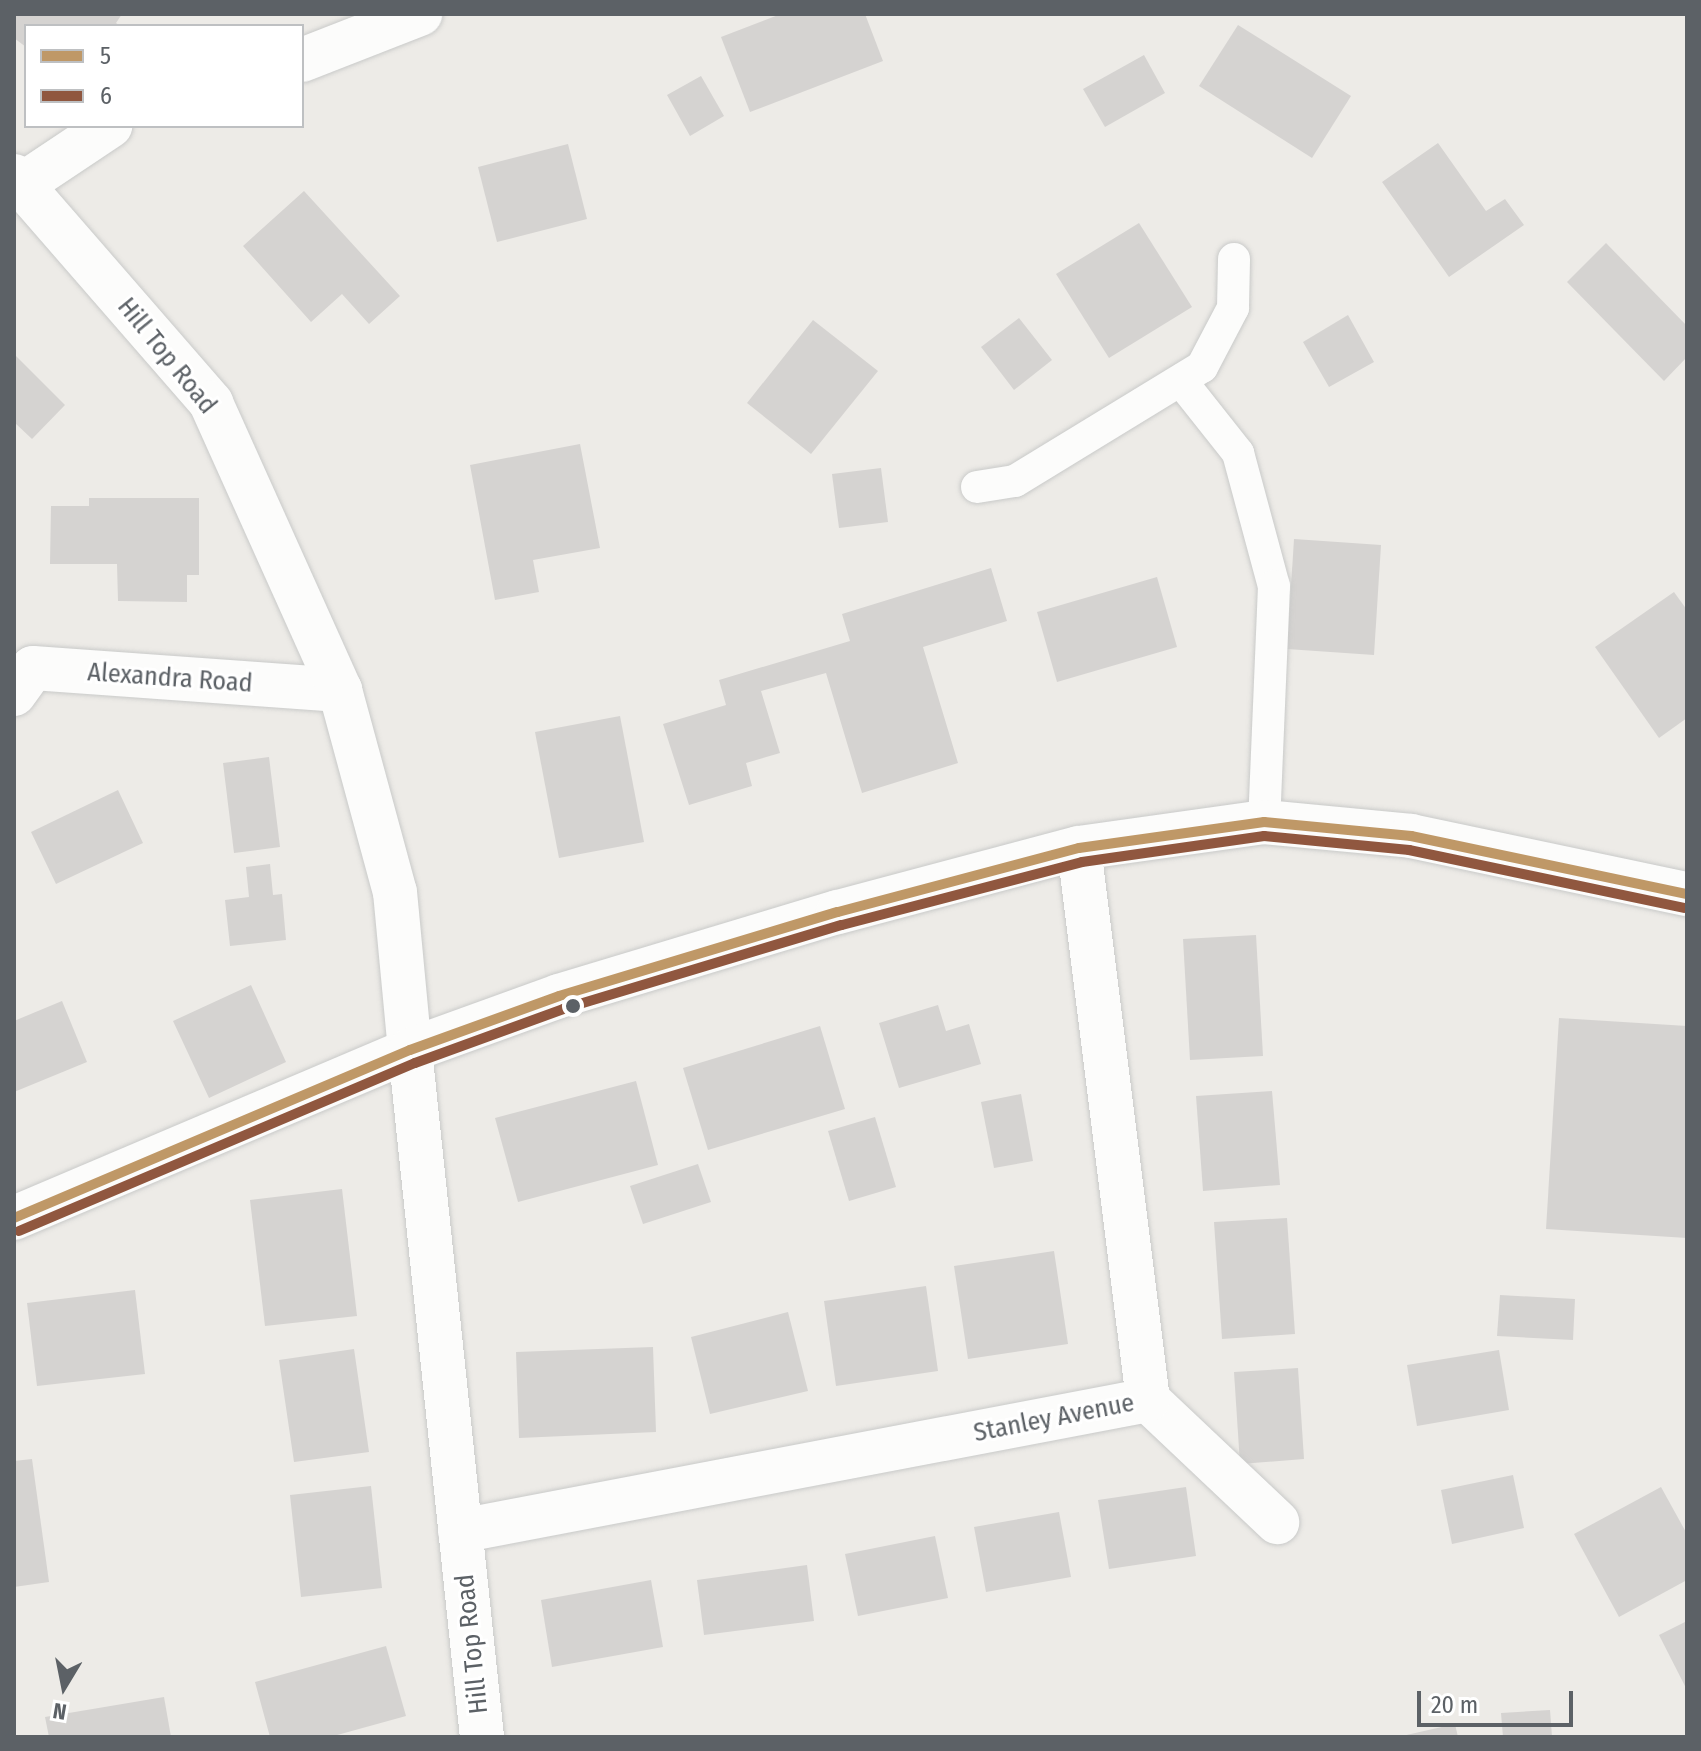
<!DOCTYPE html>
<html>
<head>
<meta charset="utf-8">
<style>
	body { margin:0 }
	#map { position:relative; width:1701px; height:1751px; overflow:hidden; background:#edebe7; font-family:"Fira Sans Condensed",sans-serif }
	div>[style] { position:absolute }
	.building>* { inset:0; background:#d5d3d1 }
	.roads { filter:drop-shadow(0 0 2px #c9cac9) drop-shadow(0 0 2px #c9cac9) }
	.lane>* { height:32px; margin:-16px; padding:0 16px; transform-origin:16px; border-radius:16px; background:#fcfcfb }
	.street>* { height:44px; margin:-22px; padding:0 22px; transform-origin:22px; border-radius:22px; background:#fcfcfb }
	.secondary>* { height:44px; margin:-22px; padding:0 22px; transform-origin:22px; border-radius:22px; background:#fcfcfb }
	.bus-1>* { height:10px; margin:-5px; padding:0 5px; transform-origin:5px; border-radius:5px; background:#bf9867 }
	.bus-2>* { height:10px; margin:-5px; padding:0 5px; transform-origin:5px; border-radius:5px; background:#90573f }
	.dots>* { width:22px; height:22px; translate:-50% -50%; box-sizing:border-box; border:4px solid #fff; border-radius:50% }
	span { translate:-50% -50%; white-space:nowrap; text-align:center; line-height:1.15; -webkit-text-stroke:6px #fff; paint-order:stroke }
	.street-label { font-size:26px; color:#5c6166 }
	.frame { position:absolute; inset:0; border:16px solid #5c6166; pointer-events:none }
	.legend { position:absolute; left:24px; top:24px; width:280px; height:104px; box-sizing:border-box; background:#fff; border:2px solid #bec0c2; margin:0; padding:10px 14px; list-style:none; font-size:24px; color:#5c6166 }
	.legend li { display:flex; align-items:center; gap:16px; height:40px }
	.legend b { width:40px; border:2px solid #bec0c2 }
	.north { position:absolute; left:24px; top:1647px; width:80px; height:80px; -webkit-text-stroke:6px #fff; paint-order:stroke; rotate:190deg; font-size:22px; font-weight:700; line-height:32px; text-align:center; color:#5c6166 }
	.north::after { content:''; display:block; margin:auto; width:28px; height:36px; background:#5c6166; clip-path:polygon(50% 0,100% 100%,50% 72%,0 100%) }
	.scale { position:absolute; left:1417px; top:1691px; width:156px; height:36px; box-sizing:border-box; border:4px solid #5c6166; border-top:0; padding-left:10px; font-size:24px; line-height:28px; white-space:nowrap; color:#5c6166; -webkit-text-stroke:6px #fff; paint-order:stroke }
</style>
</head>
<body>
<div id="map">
	<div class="building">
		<div style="clip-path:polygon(14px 14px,122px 14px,116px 23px,120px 26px,26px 26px,26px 47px,14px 38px)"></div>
		<div style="clip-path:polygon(781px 14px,865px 14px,883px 61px,750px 112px,721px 37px)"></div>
		<div style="clip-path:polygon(1238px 25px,1351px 96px,1312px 158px,1199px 86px)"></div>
		<div style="clip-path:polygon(1144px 55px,1165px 93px,1105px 127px,1083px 89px)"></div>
		<div style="clip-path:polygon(701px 76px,724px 116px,690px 136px,667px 95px)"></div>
		<div style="clip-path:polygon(1438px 143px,1486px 211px,1505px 199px,1524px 225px,1449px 277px,1382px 182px)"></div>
		<div style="clip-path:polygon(568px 144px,587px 219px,497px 242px,478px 167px)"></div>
		<div style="clip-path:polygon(304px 191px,400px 296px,369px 324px,342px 294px,311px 322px,243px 246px)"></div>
		<div style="clip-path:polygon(1139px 223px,1192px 307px,1109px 358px,1056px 274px)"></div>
		<div style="clip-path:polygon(1606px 243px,1687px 326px,1687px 357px,1664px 381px,1567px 282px)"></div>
		<div style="clip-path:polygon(1348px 315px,1374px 362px,1329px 387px,1303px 342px)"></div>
		<div style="clip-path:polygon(1019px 318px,1052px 360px,1014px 390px,981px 347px)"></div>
		<div style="clip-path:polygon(813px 320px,878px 371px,811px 454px,747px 403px)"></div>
		<div style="clip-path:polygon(14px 354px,65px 405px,32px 439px,14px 422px)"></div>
		<div style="clip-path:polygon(580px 444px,600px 548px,533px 560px,539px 592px,495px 600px,470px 465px)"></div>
		<div style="clip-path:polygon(881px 468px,888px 522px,839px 528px,832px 474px)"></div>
		<div style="clip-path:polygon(89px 498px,199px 498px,199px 575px,187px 575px,187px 602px,118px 601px,117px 564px,50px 564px,51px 506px,89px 506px)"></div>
		<div style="clip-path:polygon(1294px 539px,1381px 545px,1374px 655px,1287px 649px)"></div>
		<div style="clip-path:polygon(991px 568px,1007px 621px,923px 647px,958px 763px,862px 793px,826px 673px,761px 691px,780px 753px,746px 763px,752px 786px,689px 805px,663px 724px,726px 705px,719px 680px,850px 641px,842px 614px)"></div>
		<div style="clip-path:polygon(1157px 577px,1177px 647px,1057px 682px,1037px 612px)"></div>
		<div style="clip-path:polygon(1674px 592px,1687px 610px,1687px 718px,1659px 738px,1595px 647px)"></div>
		<div style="clip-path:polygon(620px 716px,644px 842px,559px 858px,535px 732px)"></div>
		<div style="clip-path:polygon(269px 757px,280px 847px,234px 853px,223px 763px)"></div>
		<div style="clip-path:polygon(118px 790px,143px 843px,56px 884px,31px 832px)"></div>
		<div style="clip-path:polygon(270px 864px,273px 895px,282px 894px,286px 940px,230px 946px,225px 900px,249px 897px,246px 867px)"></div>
		<div style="clip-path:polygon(1256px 935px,1263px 1056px,1190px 1060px,1183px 939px)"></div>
		<div style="clip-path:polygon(251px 985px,286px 1062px,209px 1098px,173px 1021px)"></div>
		<div style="clip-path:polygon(62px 1001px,87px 1062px,14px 1092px,14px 1021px)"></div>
		<div style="clip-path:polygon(938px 1005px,946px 1031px,969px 1024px,981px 1064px,899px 1088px,879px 1023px)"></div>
		<div style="clip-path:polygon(1559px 1018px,1687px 1026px,1687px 1238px,1546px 1229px)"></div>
		<div style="clip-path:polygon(820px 1026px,845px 1109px,708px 1150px,683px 1068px)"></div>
		<div style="clip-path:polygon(636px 1081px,658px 1165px,518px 1202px,495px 1118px)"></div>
		<div style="clip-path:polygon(1272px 1091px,1280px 1185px,1203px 1191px,1196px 1096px)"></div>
		<div style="clip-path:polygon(1021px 1094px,1033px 1161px,994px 1168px,981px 1102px)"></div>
		<div style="clip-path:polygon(875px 1117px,896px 1187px,849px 1201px,828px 1131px)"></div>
		<div style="clip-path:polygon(698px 1164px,711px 1202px,643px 1224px,630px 1186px)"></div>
		<div style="clip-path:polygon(342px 1189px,357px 1316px,265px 1326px,250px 1200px)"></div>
		<div style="clip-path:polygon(1287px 1218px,1295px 1334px,1222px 1339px,1214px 1222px)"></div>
		<div style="clip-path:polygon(1054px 1251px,1068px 1344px,968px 1359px,954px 1266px)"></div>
		<div style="clip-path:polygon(926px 1286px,938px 1371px,836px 1386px,824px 1301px)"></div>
		<div style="clip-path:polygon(135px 1290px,145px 1374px,37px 1386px,27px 1303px)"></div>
		<div style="clip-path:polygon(1500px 1295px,1575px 1299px,1573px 1340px,1497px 1336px)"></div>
		<div style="clip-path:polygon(788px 1312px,808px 1391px,710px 1414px,691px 1337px)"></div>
		<div style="clip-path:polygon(653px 1347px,656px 1432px,519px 1438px,516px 1352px)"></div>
		<div style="clip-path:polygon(354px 1349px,369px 1452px,294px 1462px,279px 1360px)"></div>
		<div style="clip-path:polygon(1499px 1350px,1509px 1410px,1417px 1426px,1407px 1365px)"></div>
		<div style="clip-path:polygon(1298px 1368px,1304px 1459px,1240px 1464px,1234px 1372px)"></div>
		<div style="clip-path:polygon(32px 1459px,49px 1582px,14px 1587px,14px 1461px)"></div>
		<div style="clip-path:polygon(1513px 1475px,1524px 1528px,1452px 1544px,1441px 1490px)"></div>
		<div style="clip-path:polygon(371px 1486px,382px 1588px,301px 1597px,290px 1495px)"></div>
		<div style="clip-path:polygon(1186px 1487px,1196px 1556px,1109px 1569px,1098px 1500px)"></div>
		<div style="clip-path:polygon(1661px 1487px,1687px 1534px,1687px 1580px,1619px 1617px,1574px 1534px)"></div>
		<div style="clip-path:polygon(1059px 1512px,1071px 1577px,986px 1592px,974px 1527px)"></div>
		<div style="clip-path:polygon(935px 1536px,948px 1598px,858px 1616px,845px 1554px)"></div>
		<div style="clip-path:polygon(807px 1565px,814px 1621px,704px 1635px,697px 1580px)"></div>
		<div style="clip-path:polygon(651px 1580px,663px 1647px,552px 1667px,541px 1600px)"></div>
		<div style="clip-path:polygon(1687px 1621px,1687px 1690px,1659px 1635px)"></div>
		<div style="clip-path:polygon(386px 1646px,406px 1716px,330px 1737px,270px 1737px,255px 1682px)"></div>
		<div style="clip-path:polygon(164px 1697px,171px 1737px,49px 1737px,45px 1717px)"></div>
		<div style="clip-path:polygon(1550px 1710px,1552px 1737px,1503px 1737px,1501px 1713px)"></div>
		<div style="clip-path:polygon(1455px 1724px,1458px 1737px,1402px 1737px,1402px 1736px)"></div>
	</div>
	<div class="roads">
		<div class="lane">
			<div style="left:1181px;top:381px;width:92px;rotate:51.6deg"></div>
			<div style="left:1238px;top:453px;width:138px;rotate:74.9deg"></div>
			<div style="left:1274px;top:586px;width:236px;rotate:92.4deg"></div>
			<div style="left:977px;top:487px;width:38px;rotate:-9deg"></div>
			<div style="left:1015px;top:481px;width:219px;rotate:-31.4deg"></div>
			<div style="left:1202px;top:367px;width:67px;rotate:-62.3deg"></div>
			<div style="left:1233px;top:308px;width:49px;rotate:-88.8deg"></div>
		</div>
		<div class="street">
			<div style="left:302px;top:60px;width:127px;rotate:-21.3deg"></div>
			<div style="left:23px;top:184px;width:105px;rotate:-33.7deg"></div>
			<div style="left:14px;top:694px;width:32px;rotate:-54deg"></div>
			<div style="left:33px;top:668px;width:308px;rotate:4.1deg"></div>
			<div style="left:410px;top:1050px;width:691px;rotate:84.02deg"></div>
			<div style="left:1148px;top:1400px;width:178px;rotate:43.4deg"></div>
			<div style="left:460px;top:1531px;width:700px;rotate:-10.78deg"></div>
			<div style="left:1148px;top:1400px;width:556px;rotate:-97.13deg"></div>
		</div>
		<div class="secondary">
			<div style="left:14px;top:176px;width:301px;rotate:49deg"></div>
			<div style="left:211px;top:403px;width:315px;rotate:65.8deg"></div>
			<div style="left:340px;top:690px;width:209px;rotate:74.8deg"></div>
			<div style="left:395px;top:892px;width:159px;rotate:84.6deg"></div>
			<div style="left:14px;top:1218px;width:430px;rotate:-23deg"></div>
			<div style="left:410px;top:1050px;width:158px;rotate:-19.9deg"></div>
			<div style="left:559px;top:996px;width:291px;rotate:-16.8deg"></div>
			<div style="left:838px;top:912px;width:249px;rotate:-14.9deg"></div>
			<div style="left:1079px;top:848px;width:187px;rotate:-8deg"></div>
			<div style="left:1264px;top:822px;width:148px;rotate:5.4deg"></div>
			<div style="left:1411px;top:836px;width:282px;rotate:11.9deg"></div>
		</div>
	</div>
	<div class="bus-1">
		<div style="left:14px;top:1218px;width:430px;rotate:-23deg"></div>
		<div style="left:410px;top:1050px;width:158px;rotate:-19.9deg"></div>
		<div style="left:559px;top:996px;width:291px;rotate:-16.8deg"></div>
		<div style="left:838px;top:912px;width:249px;rotate:-14.9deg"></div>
		<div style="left:1079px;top:848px;width:187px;rotate:-8deg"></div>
		<div style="left:1264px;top:822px;width:148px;rotate:5.4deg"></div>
		<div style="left:1411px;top:836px;width:282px;rotate:11.9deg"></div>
	</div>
	<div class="bus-2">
		<div style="left:19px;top:1231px;width:430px;rotate:-23deg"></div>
		<div style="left:415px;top:1063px;width:158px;rotate:-20deg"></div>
		<div style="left:563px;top:1009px;width:291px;rotate:-16.8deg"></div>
		<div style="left:842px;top:925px;width:248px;rotate:-14.7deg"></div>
		<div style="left:1082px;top:862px;width:184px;rotate:-8.1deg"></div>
		<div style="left:1264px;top:836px;width:146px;rotate:5.5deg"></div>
		<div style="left:1409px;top:850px;width:281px;rotate:11.9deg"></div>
	</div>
	<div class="dots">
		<div style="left:573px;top:1006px;background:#5c6166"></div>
	</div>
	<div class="street-label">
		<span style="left:167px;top:356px;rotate:51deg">Hill Top Road</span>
		<span style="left:170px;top:678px;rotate:4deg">Alexandra Road</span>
		<span style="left:1054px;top:1418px;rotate:-11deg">Stanley Avenue</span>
		<span style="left:472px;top:1644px;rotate:-96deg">Hill Top Road</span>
	</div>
	<div class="frame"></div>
	<ul class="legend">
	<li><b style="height:10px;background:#bf9867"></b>5</li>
	<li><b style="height:10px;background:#90573f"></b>6</li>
	</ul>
	<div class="north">N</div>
	<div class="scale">20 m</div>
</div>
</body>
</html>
